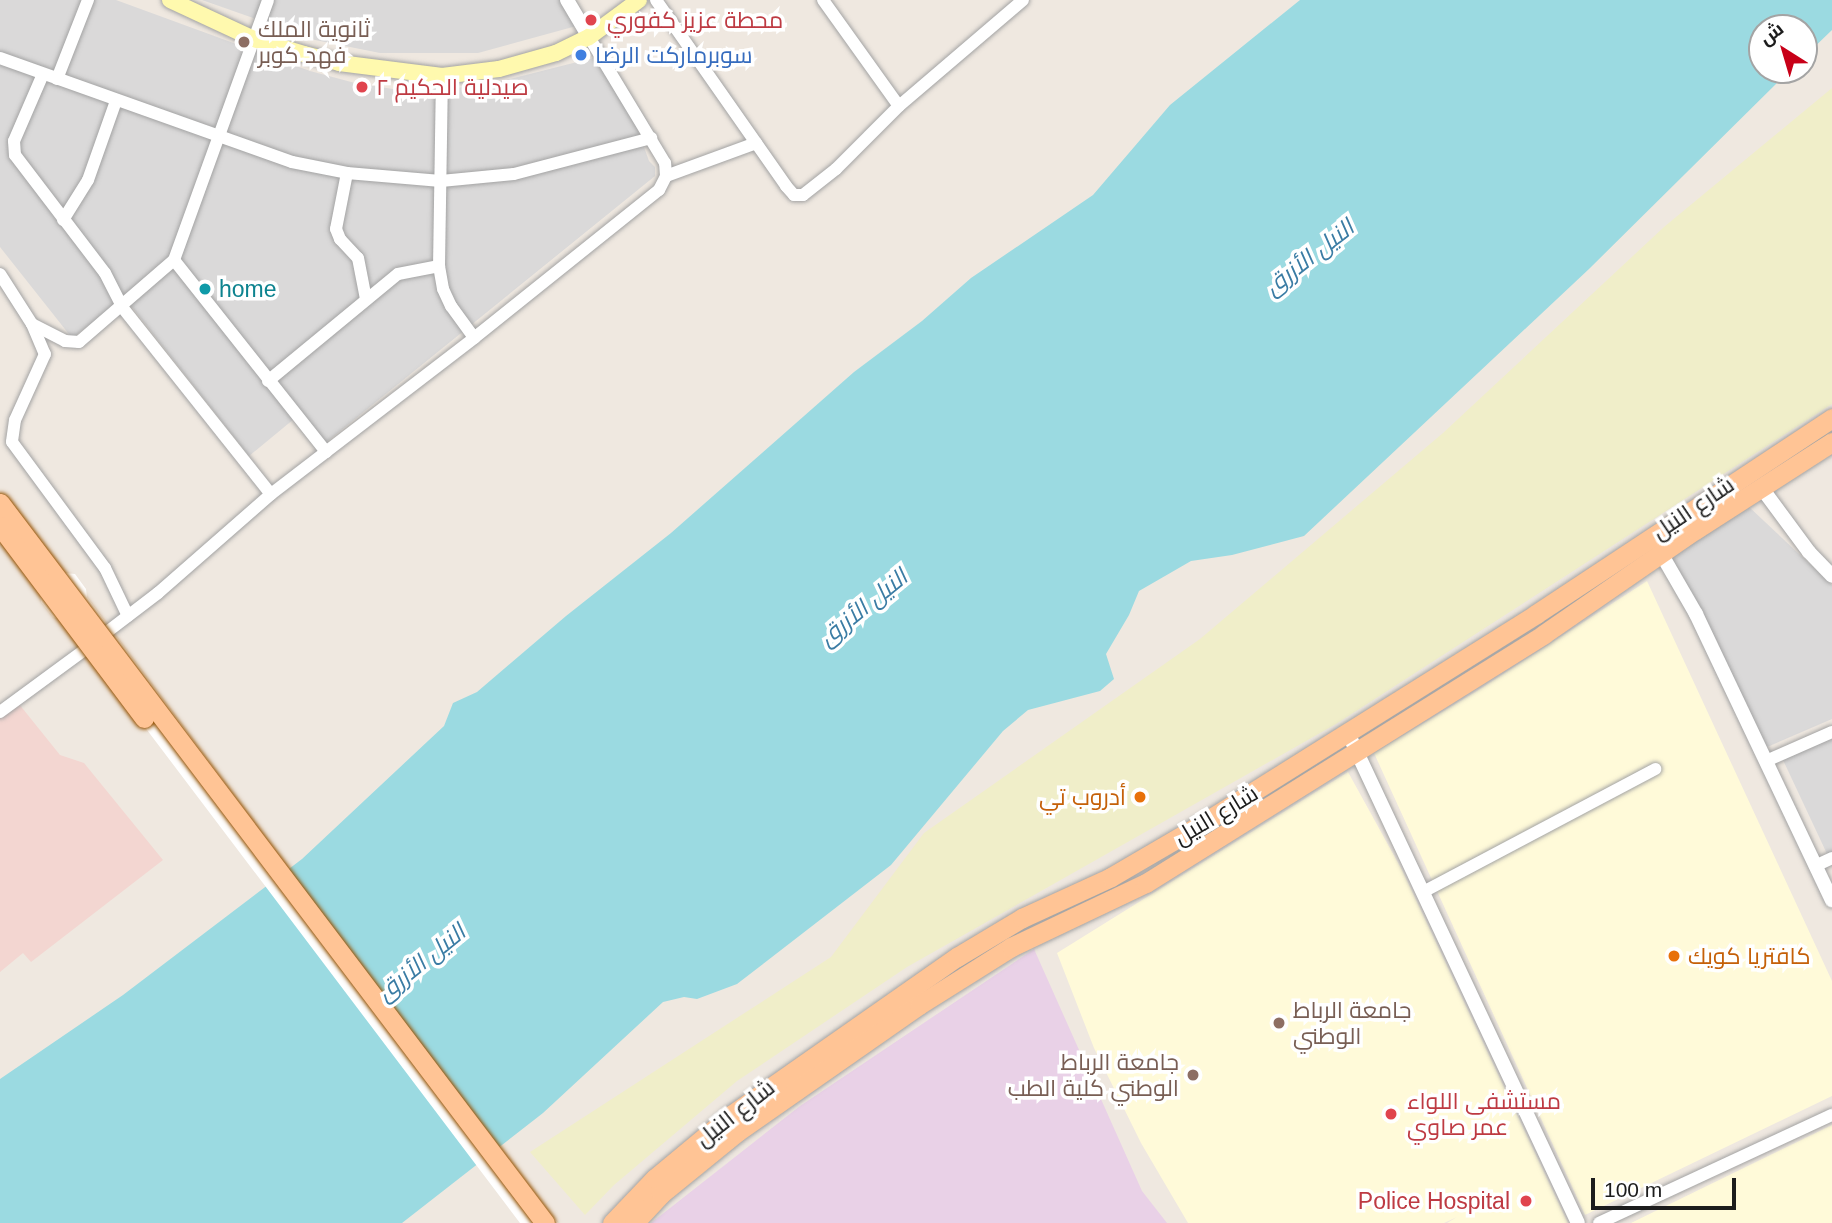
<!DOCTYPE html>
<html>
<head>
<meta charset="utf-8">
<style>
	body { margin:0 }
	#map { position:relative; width:1832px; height:1223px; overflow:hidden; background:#efe8e0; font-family:Arial,Cairo,sans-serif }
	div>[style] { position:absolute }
	.residential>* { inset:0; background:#dad9d9 }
	.industrial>* { inset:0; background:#e9d1e7 }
	.education>* { inset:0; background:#fffad9 }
	.military>* { inset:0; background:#f3d6d1 }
	.farmland>* { inset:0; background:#f0eec9 }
	.water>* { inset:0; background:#9bdae1 }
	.pier>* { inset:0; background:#fff }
	.roads { filter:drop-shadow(0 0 2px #a3a3a3) drop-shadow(0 0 2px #a3a3a3) }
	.minor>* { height:12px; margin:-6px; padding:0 6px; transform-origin:6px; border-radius:6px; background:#fff }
	.tertiary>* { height:14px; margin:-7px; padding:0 7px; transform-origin:7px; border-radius:7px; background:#fff }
	.secondary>* { height:16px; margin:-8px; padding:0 8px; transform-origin:8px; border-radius:8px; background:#fff9ae }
	.primary>* { height:19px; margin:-9.5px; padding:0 9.5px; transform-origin:9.5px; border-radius:9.5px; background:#ffc495 }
	.bridges { filter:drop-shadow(0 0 2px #945100) drop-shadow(0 0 2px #945100) }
	.primary-bridge>* { height:19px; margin:-9.5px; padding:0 9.5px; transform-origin:9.5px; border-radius:9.5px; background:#ffc495 }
	.dots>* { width:19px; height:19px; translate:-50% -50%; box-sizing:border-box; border:4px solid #fff; border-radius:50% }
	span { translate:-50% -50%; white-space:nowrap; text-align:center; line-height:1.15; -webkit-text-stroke:7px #fff; paint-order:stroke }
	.health-label { font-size:23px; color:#be3a42 }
	.left { translate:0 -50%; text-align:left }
	.right { translate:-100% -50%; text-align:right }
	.education-label { font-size:23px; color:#785e54 }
	.shop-label { font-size:23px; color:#366cbe }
	.culture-label { font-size:23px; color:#0d838f }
	.street-label { font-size:23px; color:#1c1c1c }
	.food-label { font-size:23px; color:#c56008 }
	.water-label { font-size:24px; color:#3a7ca4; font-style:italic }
	.north { position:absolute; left:1748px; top:14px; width:70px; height:70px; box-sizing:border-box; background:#fff; border:2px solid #a4a4a4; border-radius:50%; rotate:323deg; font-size:19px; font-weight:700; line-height:28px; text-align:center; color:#1c1c1c }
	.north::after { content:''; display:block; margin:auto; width:24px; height:32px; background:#c80018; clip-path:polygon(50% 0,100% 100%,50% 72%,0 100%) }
	.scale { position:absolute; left:1591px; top:1178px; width:145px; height:32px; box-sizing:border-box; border:4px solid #1c1c1c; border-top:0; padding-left:9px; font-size:21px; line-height:24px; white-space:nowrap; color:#1c1c1c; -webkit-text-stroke:5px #fff; paint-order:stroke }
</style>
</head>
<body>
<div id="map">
	<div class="residential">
		<div style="clip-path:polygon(0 0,116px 0,310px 71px,355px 83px,418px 93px,494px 83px,597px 57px,636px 125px,649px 161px,655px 167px,655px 176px,324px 444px,300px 414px,249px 456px,125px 298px,72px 338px,0 247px)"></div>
		<div style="clip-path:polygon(202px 0,565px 0,580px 25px,478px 53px,380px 53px,315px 40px)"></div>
		<div style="clip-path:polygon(1747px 505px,1832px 585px,1832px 719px,1767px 747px,1666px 562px)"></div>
		<div style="clip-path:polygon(1832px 738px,1832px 854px,1828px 856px,1783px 760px)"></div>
	</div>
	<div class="industrial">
		<div style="clip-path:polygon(1034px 949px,1142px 1191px,1167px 1223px,651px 1223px,800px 1106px)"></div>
	</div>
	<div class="education">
		<div style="clip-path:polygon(1647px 581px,1832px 981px,1832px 1096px,1585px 1215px,1374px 753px,1477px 691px)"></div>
		<div style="clip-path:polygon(1348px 772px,1402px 870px,1568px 1223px,1447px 1223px,1457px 1217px,1444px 1223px,1188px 1223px,1141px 1143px,1094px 1048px,1057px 953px)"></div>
		<div style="clip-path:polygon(1832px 1125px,1832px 1223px,1631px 1223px)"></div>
	</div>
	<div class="military">
		<div style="clip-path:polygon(19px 704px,60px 755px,84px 763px,163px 860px,31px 962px,23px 953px,0 972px,0 718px)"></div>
	</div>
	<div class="farmland">
		<div style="clip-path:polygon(1832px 88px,1832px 404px,1336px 724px,907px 967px,737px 1081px,614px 1185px,585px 1215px,530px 1152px,831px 957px,924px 833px,1200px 639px,1443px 433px,1664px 227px)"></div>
	</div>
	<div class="water">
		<div style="clip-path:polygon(1300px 0,1832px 0,1832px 30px,1804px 57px,1804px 28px,1762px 28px,1762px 70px,1790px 70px,1589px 269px,1304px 536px,1232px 555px,1191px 561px,1139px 591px,1129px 615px,1106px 654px,1114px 679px,1100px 691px,1028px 710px,1003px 731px,891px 865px,737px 984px,697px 999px,684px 997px,663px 1002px,543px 1113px,402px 1223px,0 1223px,0 1079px,123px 995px,302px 859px,444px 726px,453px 703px,477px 692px,566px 616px,671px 533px,854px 372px,922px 321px,971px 278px,1093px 195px,1170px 105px)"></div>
	</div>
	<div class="pier">
		<div style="clip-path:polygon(65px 573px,75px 574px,86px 589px,87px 597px,348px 949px,558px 1223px,520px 1223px,141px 722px,59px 619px,53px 617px,41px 602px,40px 592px)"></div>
	</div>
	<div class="roads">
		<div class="minor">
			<div style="left:656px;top:0;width:227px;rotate:55deg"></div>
			<div style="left:786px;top:186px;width:12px;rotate:48deg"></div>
			<div style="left:794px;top:195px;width:9px"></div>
			<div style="left:803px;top:195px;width:42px;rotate:-38.2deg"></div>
			<div style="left:836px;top:169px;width:89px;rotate:-45deg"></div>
			<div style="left:899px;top:106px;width:163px;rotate:-40.5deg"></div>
			<div style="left:823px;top:0;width:130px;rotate:54.4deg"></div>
			<div style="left:0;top:58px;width:310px;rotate:19.6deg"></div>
			<div style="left:292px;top:162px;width:56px;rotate:11.3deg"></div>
			<div style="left:347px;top:173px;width:94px;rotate:4.9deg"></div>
			<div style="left:441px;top:181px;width:73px;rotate:-5.5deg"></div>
			<div style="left:514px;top:174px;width:142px;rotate:-14.7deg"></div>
			<div style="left:43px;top:74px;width:73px;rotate:113.4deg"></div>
			<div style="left:14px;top:141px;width:14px;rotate:86deg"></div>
			<div style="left:15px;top:155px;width:148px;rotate:52.7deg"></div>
			<div style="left:105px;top:273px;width:38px;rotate:63deg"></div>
			<div style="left:122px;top:307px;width:239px;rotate:51.5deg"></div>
			<div style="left:57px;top:79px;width:85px;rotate:-68.6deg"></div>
			<div style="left:347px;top:173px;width:57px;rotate:101.1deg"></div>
			<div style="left:336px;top:229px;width:11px;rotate:68deg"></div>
			<div style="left:340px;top:239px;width:26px;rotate:47deg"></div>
			<div style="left:358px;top:258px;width:42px;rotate:79deg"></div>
			<div style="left:666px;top:176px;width:96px;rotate:-20.1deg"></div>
			<div style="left:63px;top:220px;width:47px;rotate:-58deg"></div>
			<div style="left:88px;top:180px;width:84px;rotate:-70.5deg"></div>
			<div style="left:174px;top:260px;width:245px;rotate:51.6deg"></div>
			<div style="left:439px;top:266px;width:23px;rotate:80deg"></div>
			<div style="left:443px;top:289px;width:19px;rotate:65deg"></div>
			<div style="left:451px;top:306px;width:39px;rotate:54deg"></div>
			<div style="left:0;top:274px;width:59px;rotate:57.4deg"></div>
			<div style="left:32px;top:324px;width:33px;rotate:67deg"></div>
			<div style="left:45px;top:354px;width:72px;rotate:114.4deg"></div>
			<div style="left:15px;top:420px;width:22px;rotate:98deg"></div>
			<div style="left:12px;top:442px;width:157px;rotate:53.6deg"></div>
			<div style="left:105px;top:568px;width:53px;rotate:64.4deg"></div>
			<div style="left:32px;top:324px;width:37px;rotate:27deg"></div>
			<div style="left:65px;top:341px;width:14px;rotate:4deg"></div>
			<div style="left:79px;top:342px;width:125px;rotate:-40.8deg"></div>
			<div style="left:174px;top:260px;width:276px;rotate:-70.1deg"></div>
			<div style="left:268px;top:381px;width:168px;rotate:-39.5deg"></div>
			<div style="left:398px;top:274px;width:42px;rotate:-11deg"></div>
			<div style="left:439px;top:266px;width:190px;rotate:-89.1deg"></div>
			<div style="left:107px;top:632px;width:64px;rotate:-37.4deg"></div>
			<div style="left:158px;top:593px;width:150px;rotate:-41.2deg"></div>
			<div style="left:271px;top:494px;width:256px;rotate:-37.5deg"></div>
			<div style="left:474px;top:338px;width:237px;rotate:-38.7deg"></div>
			<div style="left:659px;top:190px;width:16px;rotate:-63deg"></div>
			<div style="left:666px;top:176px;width:13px;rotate:-94deg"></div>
			<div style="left:665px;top:163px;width:147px;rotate:-121.1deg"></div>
			<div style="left:0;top:712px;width:103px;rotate:-36.3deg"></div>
			<div style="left:1766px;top:761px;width:72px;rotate:-23.7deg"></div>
			<div style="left:1815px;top:866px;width:19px;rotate:-25deg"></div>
			<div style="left:1423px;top:892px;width:263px;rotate:-27.9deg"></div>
			<div style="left:1599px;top:1223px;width:257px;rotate:-24.9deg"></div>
		</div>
		<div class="tertiary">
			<div style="left:567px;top:0;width:43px;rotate:59.3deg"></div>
			<div style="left:1761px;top:487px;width:81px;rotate:53.6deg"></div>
			<div style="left:1809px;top:552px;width:33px;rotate:46deg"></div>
			<div style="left:1662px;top:555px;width:68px;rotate:60deg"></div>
			<div style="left:1696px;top:614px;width:317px;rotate:64.6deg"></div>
			<div style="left:1348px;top:733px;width:541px;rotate:64.86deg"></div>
		</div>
		<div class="secondary">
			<div style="left:170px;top:0;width:93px;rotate:24.9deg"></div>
			<div style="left:254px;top:39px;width:52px;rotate:16.7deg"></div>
			<div style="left:304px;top:54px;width:36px;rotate:14deg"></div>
			<div style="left:339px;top:63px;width:104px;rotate:7.2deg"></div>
			<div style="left:442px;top:76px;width:57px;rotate:-7deg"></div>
			<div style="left:499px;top:69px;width:59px;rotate:-15.7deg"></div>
			<div style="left:556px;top:53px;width:37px;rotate:-26deg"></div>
			<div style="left:589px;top:37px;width:62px;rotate:-36.5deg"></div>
		</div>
		<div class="primary">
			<div style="left:612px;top:1223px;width:62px;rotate:-46.3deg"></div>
			<div style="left:655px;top:1178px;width:99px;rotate:-39.7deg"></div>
			<div style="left:731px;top:1115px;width:276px;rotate:-35deg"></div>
			<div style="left:957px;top:957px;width:76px;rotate:-31deg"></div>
			<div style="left:1022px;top:918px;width:98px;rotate:-24.7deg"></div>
			<div style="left:1111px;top:877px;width:103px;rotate:-30.3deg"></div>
			<div style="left:1200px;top:825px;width:397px;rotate:-32.1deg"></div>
			<div style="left:1536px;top:614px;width:355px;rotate:-33.5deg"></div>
			<div style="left:634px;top:1223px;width:40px;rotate:-47deg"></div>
			<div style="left:661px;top:1194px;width:98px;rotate:-39.2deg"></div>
			<div style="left:737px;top:1132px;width:222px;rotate:-34.9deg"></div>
			<div style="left:919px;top:1005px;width:109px;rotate:-32.2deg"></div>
			<div style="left:1011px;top:947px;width:149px;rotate:-25.4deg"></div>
			<div style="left:1146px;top:883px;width:469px;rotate:-32deg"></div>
			<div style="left:1544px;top:634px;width:183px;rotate:-34.6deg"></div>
			<div style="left:1695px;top:530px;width:163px;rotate:-32.7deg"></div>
		</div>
	</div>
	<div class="bridges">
		<div class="primary-bridge">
			<div style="left:0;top:503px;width:903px;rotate:52.88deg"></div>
			<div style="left:0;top:526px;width:240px;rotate:53.1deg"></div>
		</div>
	</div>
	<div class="dots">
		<div style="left:591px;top:20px;background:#e0444e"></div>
		<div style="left:244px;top:42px;background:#8d6e63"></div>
		<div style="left:581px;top:55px;background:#3f7fe0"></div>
		<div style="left:362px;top:87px;background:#e0444e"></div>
		<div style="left:205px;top:289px;background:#0f9aa8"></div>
		<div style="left:1140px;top:797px;background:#e8710a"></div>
		<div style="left:1674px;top:956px;background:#e8710a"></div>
		<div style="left:1279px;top:1023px;background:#8d6e63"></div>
		<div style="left:1193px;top:1075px;background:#8d6e63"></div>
		<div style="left:1391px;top:1114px;background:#e0444e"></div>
		<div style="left:1526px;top:1201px;background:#e0444e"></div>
	</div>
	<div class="health-label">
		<span class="left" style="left:607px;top:20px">محطة عزيز كفوري</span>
		<span class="left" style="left:376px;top:87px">صيدلية الحكيم ٢</span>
		<span class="left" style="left:1407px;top:1114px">مستشفى اللواء<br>عمر صاوي</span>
		<span class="right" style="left:1510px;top:1201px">Police Hospital</span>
	</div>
	<div class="education-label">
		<span class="left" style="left:258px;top:42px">ثانوية الملك<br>فهد كوبر</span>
		<span class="left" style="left:1293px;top:1023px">جامعة الرباط<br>الوطني</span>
		<span class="right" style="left:1179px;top:1075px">جامعة الرباط<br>الوطني كلية الطب</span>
	</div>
	<div class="shop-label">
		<span class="left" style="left:595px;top:55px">سوبرماركت الرضا</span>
	</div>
	<div class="culture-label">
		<span class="left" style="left:219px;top:289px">home</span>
	</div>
	<div class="street-label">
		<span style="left:1693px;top:508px;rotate:-34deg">شارع النيل</span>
		<span style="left:1216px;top:815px;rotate:-31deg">شارع النيل</span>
		<span style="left:735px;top:1113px;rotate:-38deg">شارع النيل</span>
	</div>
	<div class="food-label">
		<span class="right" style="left:1126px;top:797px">أدروب تي</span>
		<span class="left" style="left:1688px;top:956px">كافتريا كويك</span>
	</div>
	<div class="water-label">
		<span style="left:1309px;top:257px;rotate:-38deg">النيل الأزرق</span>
		<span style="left:863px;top:607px;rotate:-39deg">النيل الأزرق</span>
		<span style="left:421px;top:962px;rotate:-39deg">النيل الأزرق</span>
	</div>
	<div class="north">ش</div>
	<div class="scale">100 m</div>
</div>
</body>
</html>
